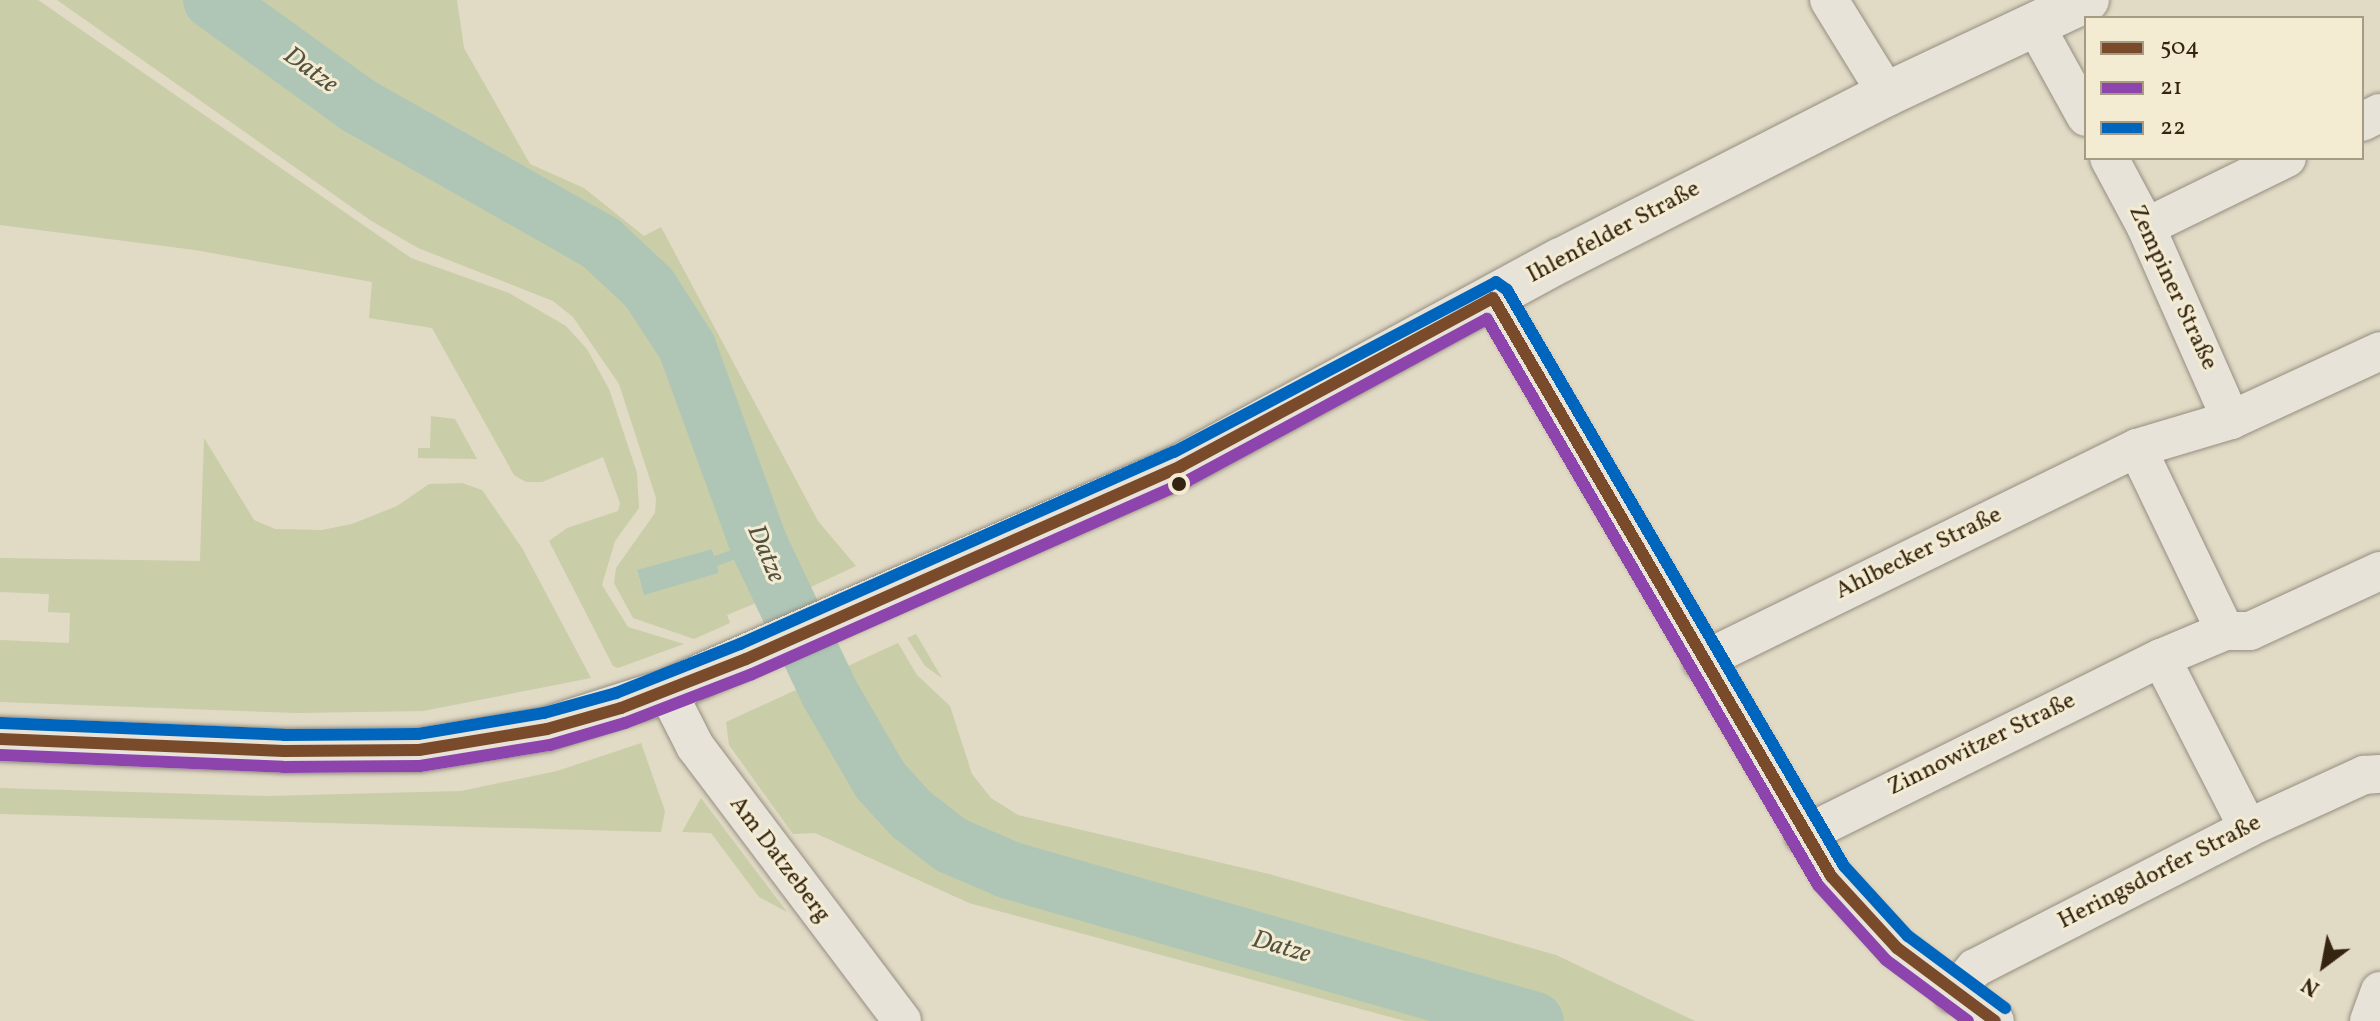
<!DOCTYPE html>
<html>
<head>
<meta charset="utf-8">
<style>
	body { margin:0 }
	#map { position:relative; width:2380px; height:1021px; overflow:hidden; background:#e1dac5; font-family:Vollkorn,serif }
	div>[style] { position:absolute }
	.green>* { inset:0; background:#c9cda8 }
	.water>* { inset:0; background:#afc6b6 }
	.stream>* { height:10px; margin:-5px; padding:0 5px; transform-origin:5px; border-radius:5px; background:#afc6b6 }
	.river>* { height:58px; margin:-29px; padding:0 29px; transform-origin:29px; border-radius:29px; background:#afc6b6 }
	.roads { filter:drop-shadow(0 0 2px #958e80) drop-shadow(0 0 2px #958e80) }
	.minor>* { height:38px; margin:-19px; padding:0 19px; transform-origin:19px; border-radius:19px; background:#e7e3d9 }
	.secondary>* { height:44px; margin:-22px; padding:0 22px; transform-origin:22px; border-radius:22px; background:#e7e3d9 }
	.bus-1>* { height:12px; margin:-6px; padding:0 6px; transform-origin:6px; border-radius:6px; background:#7a4b2a }
	.bus-2>* { height:12px; margin:-6px; padding:0 6px; transform-origin:6px; border-radius:6px; background:#8e44ad }
	.bus-3>* { height:12px; margin:-6px; padding:0 6px; transform-origin:6px; border-radius:6px; background:#0065bd }
	.dots>* { width:22px; height:22px; translate:-50% -50%; box-sizing:border-box; border:4px solid #f3ebd2; border-radius:50% }
	span { translate:-50% -50%; white-space:nowrap; text-align:center; line-height:1.15; -webkit-text-stroke:6px #f3ebd2; paint-order:stroke }
	.street-label { font-size:24px; color:#352410 }
	.water-label { font-size:26px; color:#535240; font-style:italic }
	.legend { position:absolute; left:2084px; top:16px; width:280px; height:144px; box-sizing:border-box; background:#f3ebd2; border:2px solid #a79b84; margin:0; padding:10px 14px; list-style:none; font-size:24px; color:#352410 }
	.legend li { display:flex; align-items:center; gap:16px; height:40px }
	.legend b { width:40px; border:2px solid #a79b84 }
	.north { position:absolute; left:2284px; top:925px; width:80px; height:80px; -webkit-text-stroke:6px #f3ebd2; paint-order:stroke; rotate:212deg; font-size:22px; font-weight:700; line-height:32px; text-align:center; color:#352410 }
	.north::after { content:''; display:block; margin:auto; width:28px; height:36px; background:#352410; clip-path:polygon(50% 0,100% 100%,50% 72%,0 100%) }
</style>
</head>
<body>
<div id="map">
	<div class="green">
		<div style="clip-path:polygon(0 0,38px 0,411px 258px,509px 293px,566px 326px,587px 349px,609px 389px,637px 473px,639px 508px,615px 541px,602px 585px,628px 627px,684px 644px,618px 668px,613px 666px,549px 541px,567px 528px,618px 511px,620px 503px,603px 457px,542px 482px,526px 482px,514px 475px,432px 328px,369px 318px,372px 282px,195px 250px,0 225px)"></div>
		<div style="clip-path:polygon(evenodd,57px 0,457px 0,464px 48px,530px 164px,584px 188px,644px 236px,661px 227px,818px 521px,856px 566px,798px 593px,795px 587px,727px 615px,730px 623px,694px 639px,633px 618px,614px 583px,616px 568px,655px 513px,656px 498px,619px 384px,573px 317px,553px 301px,418px 248px,370px 220px,57px 0,712px 549px,719px 573px,644px 594px,637px 571px,712px 549px)"></div>
		<div style="clip-path:polygon(431px 416px,455px 419px,477px 459px,418px 458px,418px 448px,430px 448px)"></div>
		<div style="clip-path:polygon(204px 438px,254px 520px,275px 529px,322px 530px,352px 524px,397px 506px,429px 484px,462px 483px,482px 490px,522px 548px,591px 678px,423px 711px,297px 713px,0 702px,0 640px,69px 643px,70px 613px,48px 612px,49px 594px,0 592px,0 558px,200px 561px)"></div>
		<div style="clip-path:polygon(916px 634px,942px 678px,925px 666px,907px 638px)"></div>
		<div style="clip-path:polygon(898px 643px,917px 675px,950px 706px,972px 774px,991px 798px,1018px 815px,1269px 874px,1556px 955px,1695px 1021px,1405px 1021px,969px 903px,815px 833px,793px 834px,729px 745px,726px 722px)"></div>
		<div style="clip-path:polygon(641px 743px,665px 811px,661px 832px,0 814px,0 788px,268px 796px,461px 791px,557px 771px)"></div>
		<div style="clip-path:polygon(701px 798px,787px 912px,759px 897px,711px 833px,682px 832px)"></div>
	</div>
	<div class="water">
		<div style="clip-path:polygon(712px 549px,719px 573px,644px 595px,637px 570px)"></div>
	</div>
	<div class="stream">
		<div style="left:716px;top:561px;width:46px;rotate:-20.4deg"></div>
	</div>
	<div class="river">
		<div style="left:212px;top:0;width:181px;rotate:35.8deg"></div>
		<div style="left:359px;top:106px;width:278px;rotate:29.5deg"></div>
		<div style="left:601px;top:243px;width:66px;rotate:43.2deg"></div>
		<div style="left:649px;top:288px;width:70px;rotate:57.2deg"></div>
		<div style="left:687px;top:347px;width:211px;rotate:70deg"></div>
		<div style="left:759px;top:545px;width:165px;rotate:64.5deg"></div>
		<div style="left:830px;top:694px;width:99px;rotate:59.8deg"></div>
		<div style="left:880px;top:780px;width:46px;rotate:47.6deg"></div>
		<div style="left:911px;top:814px;width:51px;rotate:37.8deg"></div>
		<div style="left:951px;top:845px;width:63px;rotate:23.3deg"></div>
		<div style="left:1009px;top:870px;width:547px;rotate:16.02deg"></div>
	</div>
	<div class="roads">
		<div class="minor">
			<div style="left:1829px;top:0;width:110px;rotate:58.3deg"></div>
			<div style="left:2035px;top:25px;width:105px;rotate:61deg"></div>
			<div style="left:2362px;top:122px;width:20px;rotate:-27deg"></div>
			<div style="left:2109px;top:158px;width:78px;rotate:61.8deg"></div>
			<div style="left:2146px;top:227px;width:211px;rotate:66.2deg"></div>
			<div style="left:2146px;top:227px;width:157px;rotate:-26.1deg"></div>
			<div style="left:1493px;top:298px;width:670px;rotate:59.68deg"></div>
			<div style="left:1831px;top:876px;width:98px;rotate:47.5deg"></div>
			<div style="left:1897px;top:948px;width:122px;rotate:36.7deg"></div>
			<div style="left:2137px;top:448px;width:203px;rotate:64.3deg"></div>
			<div style="left:2161px;top:658px;width:191px;rotate:62.9deg"></div>
			<div style="left:1702px;top:661px;width:484px;rotate:-26.1deg"></div>
			<div style="left:2137px;top:448px;width:98px;rotate:-16.6deg"></div>
			<div style="left:2231px;top:420px;width:164px;rotate:-24.8deg"></div>
			<div style="left:667px;top:691px;width:62px;rotate:63deg"></div>
			<div style="left:695px;top:746px;width:344px;rotate:53deg"></div>
			<div style="left:1804px;top:835px;width:398px;rotate:-26.4deg"></div>
			<div style="left:2161px;top:658px;width:69px;rotate:-22.9deg"></div>
			<div style="left:2225px;top:631px;width:25px"></div>
			<div style="left:2250px;top:631px;width:143px;rotate:-24.8deg"></div>
			<div style="left:1953px;top:994px;width:34px;rotate:-50deg"></div>
			<div style="left:1975px;top:968px;width:307px;rotate:-27.1deg"></div>
			<div style="left:2248px;top:828px;width:128px;rotate:-24.6deg"></div>
			<div style="left:2364px;top:775px;width:16px;rotate:-4deg"></div>
			<div style="left:2369px;top:1021px;width:32px;rotate:-70deg"></div>
		</div>
		<div class="secondary">
			<div style="left:0;top:739px;width:284px;rotate:2.4deg"></div>
			<div style="left:284px;top:751px;width:135px;rotate:-0.4deg"></div>
			<div style="left:419px;top:750px;width:130px;rotate:-9.3deg"></div>
			<div style="left:547px;top:729px;width:126px;rotate:-17.6deg"></div>
			<div style="left:667px;top:691px;width:561px;rotate:-23.64deg"></div>
			<div style="left:1181px;top:466px;width:432px;rotate:-28.5deg"></div>
			<div style="left:1561px;top:260px;width:366px;rotate:-27deg"></div>
			<div style="left:1887px;top:94px;width:221px;rotate:-25.2deg"></div>
		</div>
	</div>
	<div class="bus-1">
		<div style="left:1493px;top:298px;width:670px;rotate:59.68deg"></div>
		<div style="left:1831px;top:876px;width:98px;rotate:47.5deg"></div>
		<div style="left:1897px;top:948px;width:122px;rotate:36.7deg"></div>
		<div style="left:0;top:739px;width:284px;rotate:2.4deg"></div>
		<div style="left:284px;top:751px;width:135px;rotate:-0.4deg"></div>
		<div style="left:419px;top:750px;width:130px;rotate:-9.3deg"></div>
		<div style="left:547px;top:729px;width:77px;rotate:-15.8deg"></div>
		<div style="left:621px;top:708px;width:134px;rotate:-21.4deg"></div>
		<div style="left:746px;top:659px;width:476px;rotate:-23.9deg"></div>
		<div style="left:1181px;top:466px;width:354px;rotate:-28.3deg"></div>
	</div>
	<div class="bus-2">
		<div style="left:0;top:755px;width:283px;rotate:2.4deg"></div>
		<div style="left:283px;top:767px;width:137px;rotate:-0.4deg"></div>
		<div style="left:420px;top:766px;width:132px;rotate:-9.2deg"></div>
		<div style="left:550px;top:745px;width:78px;rotate:-16.3deg"></div>
		<div style="left:625px;top:723px;width:136px;rotate:-21.1deg"></div>
		<div style="left:752px;top:674px;width:476px;rotate:-23.9deg"></div>
		<div style="left:1187px;top:481px;width:341px;rotate:-28.4deg"></div>
		<div style="left:1487px;top:319px;width:656px;rotate:59.68deg"></div>
		<div style="left:1818px;top:885px;width:101px;rotate:47.8deg"></div>
		<div style="left:1886px;top:960px;width:102px;rotate:36.6deg"></div>
	</div>
	<div class="bus-3">
		<div style="left:1px;top:723px;width:283px;rotate:2.4deg"></div>
		<div style="left:284px;top:735px;width:134px;rotate:-0.4deg"></div>
		<div style="left:418px;top:734px;width:128px;rotate:-9.5deg"></div>
		<div style="left:544px;top:713px;width:75px;rotate:-15.5deg"></div>
		<div style="left:616px;top:693px;width:133px;rotate:-21.6deg"></div>
		<div style="left:740px;top:644px;width:475px;rotate:-23.9deg"></div>
		<div style="left:1174px;top:452px;width:364px;rotate:-27.8deg"></div>
		<div style="left:1496px;top:282px;width:14px;rotate:36deg"></div>
		<div style="left:1507px;top:290px;width:667px;rotate:59.67deg"></div>
		<div style="left:1844px;top:866px;width:95px;rotate:47.6deg"></div>
		<div style="left:1908px;top:936px;width:121px;rotate:36.6deg"></div>
	</div>
	<div class="dots">
		<div style="left:1179px;top:484px;background:#352410"></div>
	</div>
	<div class="street-label">
		<span style="left:1614px;top:233px;rotate:-28deg">Ihlenfelder Straße</span>
		<span style="left:2172px;top:288px;rotate:65deg">Zempiner Straße</span>
		<span style="left:1919px;top:554px;rotate:-26deg">Ahlbecker Straße</span>
		<span style="left:1982px;top:745px;rotate:-26deg">Zinnowitzer Straße</span>
		<span style="left:779px;top:860px;rotate:53deg">Am Datzeberg</span>
		<span style="left:2160px;top:873px;rotate:-27deg">Heringsdorfer Straße</span>
	</div>
	<div class="water-label">
		<span style="left:310px;top:71px;rotate:36deg">Datze</span>
		<span style="left:765px;top:554px;rotate:67deg">Datze</span>
		<span style="left:1281px;top:948px;rotate:16deg">Datze</span>
	</div>
	<ul class="legend">
	<li><b style="height:10px;background:#7a4b2a"></b>504</li>
	<li><b style="height:10px;background:#8e44ad"></b>21</li>
	<li><b style="height:10px;background:#0065bd"></b>22</li>
	</ul>
	<div class="north">N</div>
</div>
</body>
</html>
